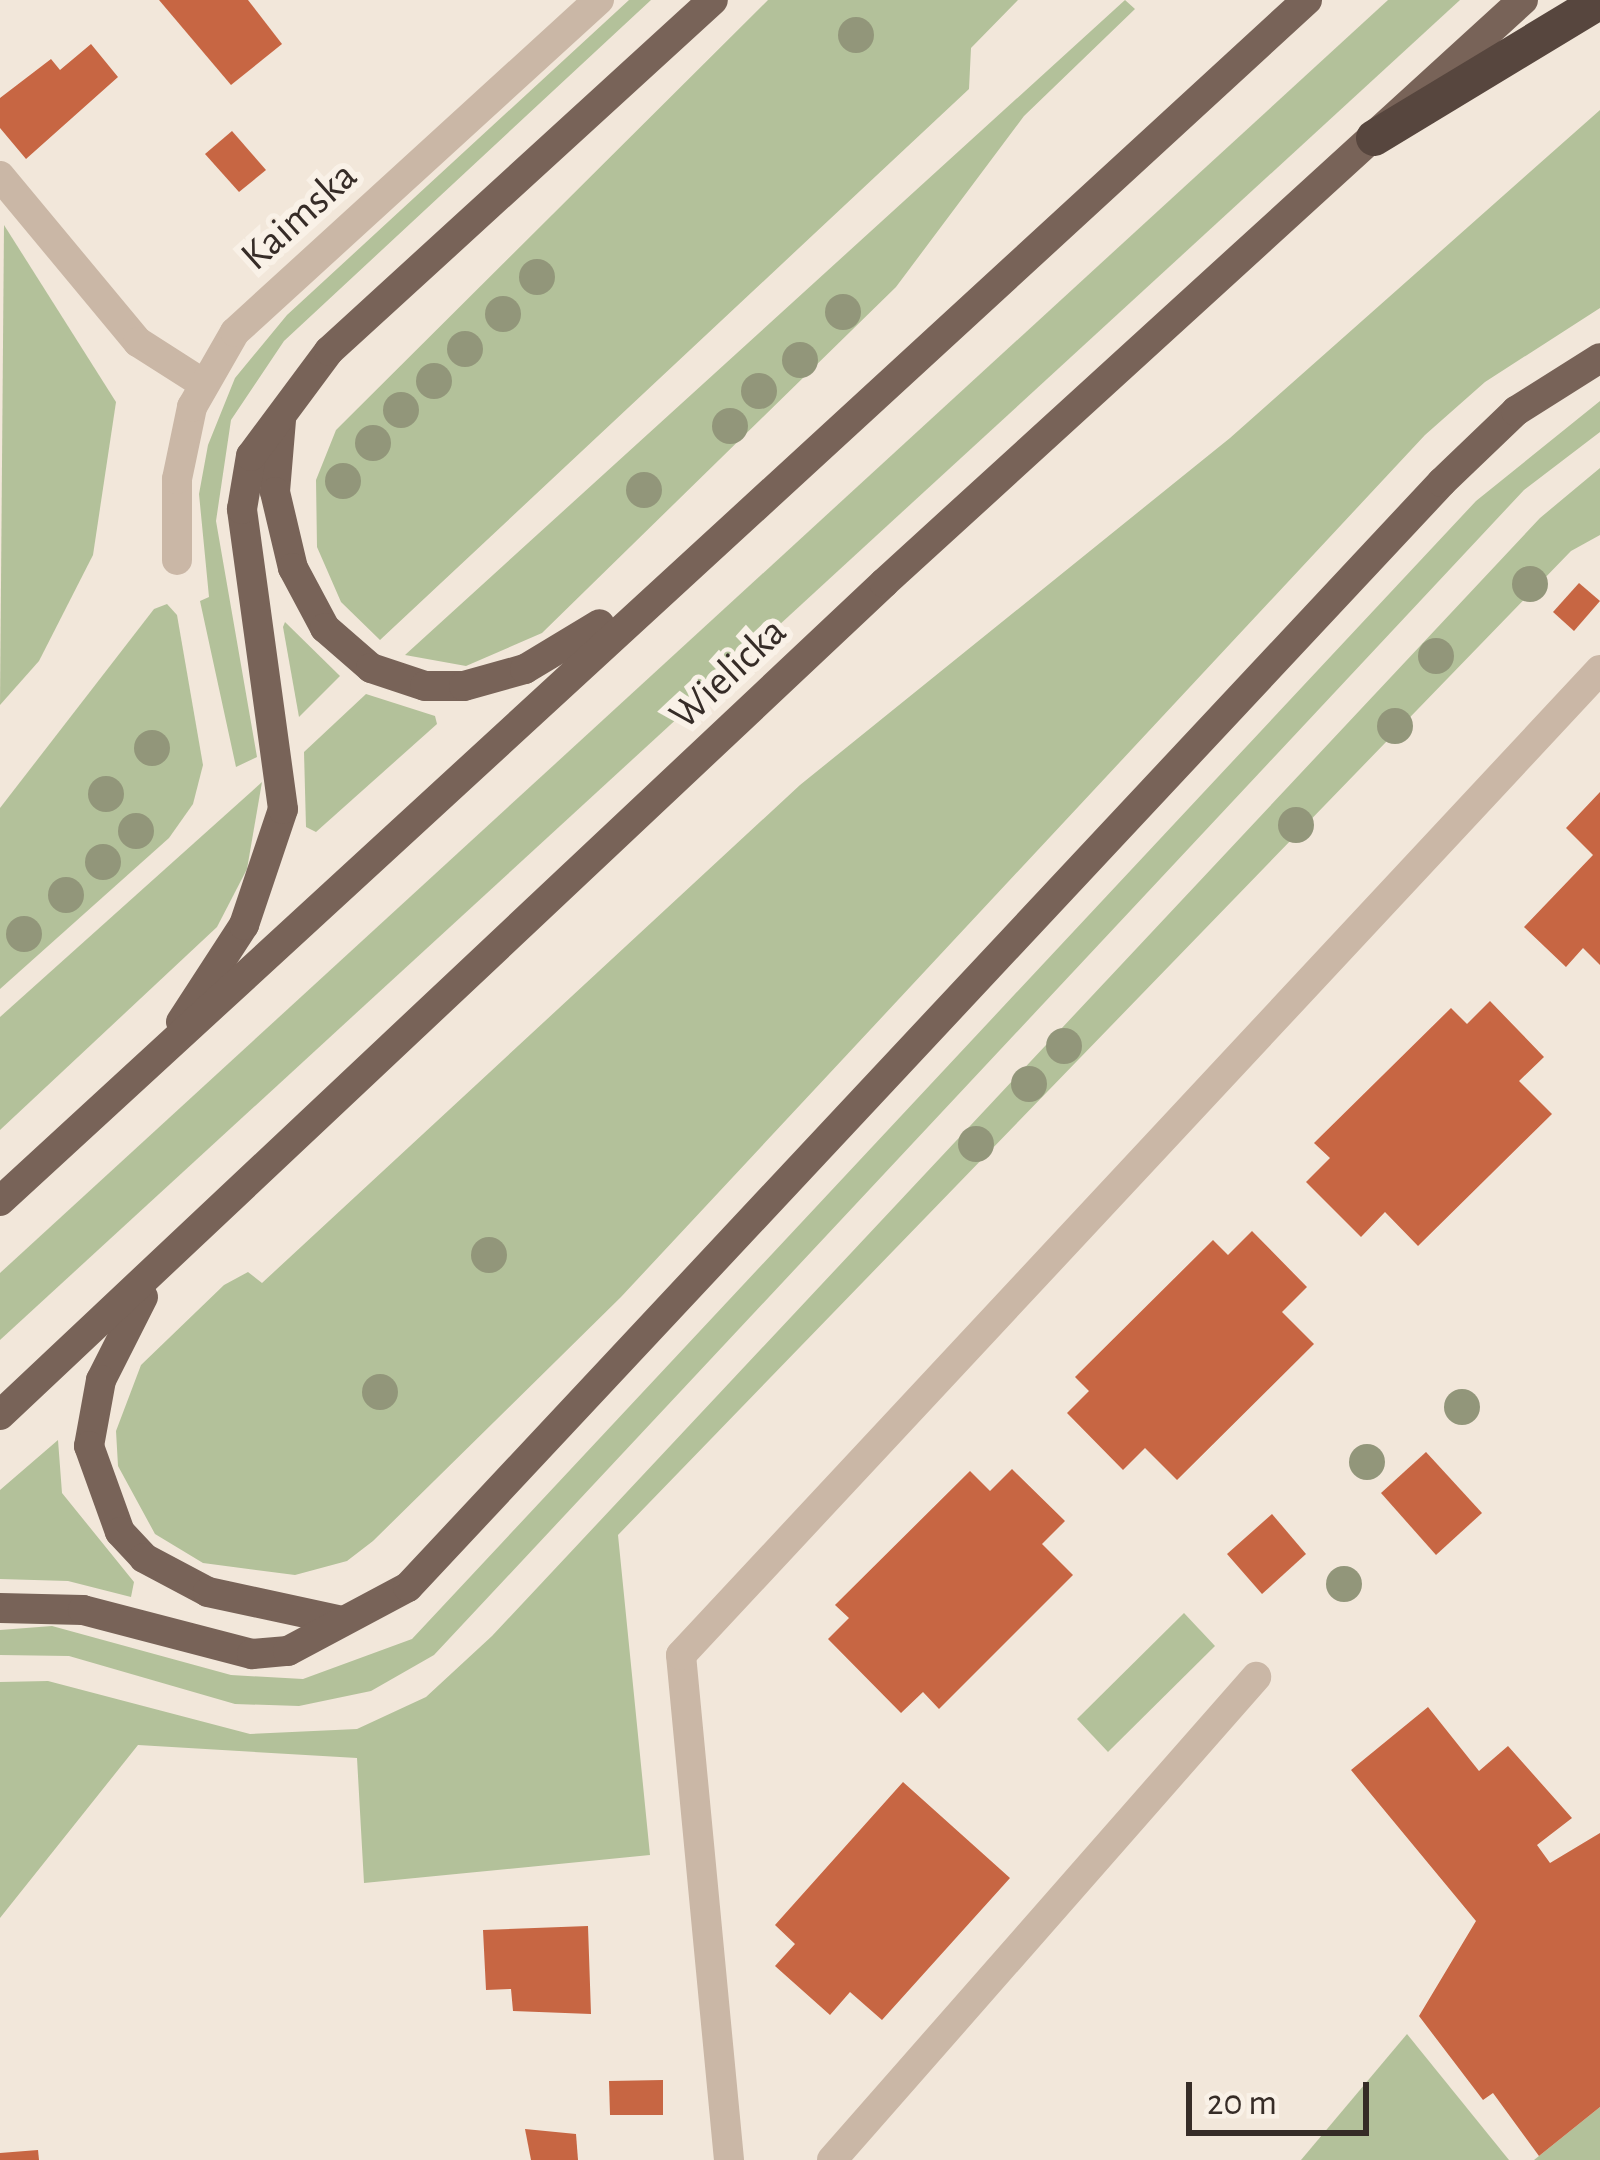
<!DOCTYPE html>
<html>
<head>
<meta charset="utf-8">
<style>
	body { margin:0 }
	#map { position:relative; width:1600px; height:2160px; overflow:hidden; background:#f2e7da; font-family:"Alegreya Sans",sans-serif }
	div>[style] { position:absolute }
	.green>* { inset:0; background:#b3c19a }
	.building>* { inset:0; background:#c76643 }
	.minor>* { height:30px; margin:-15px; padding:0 15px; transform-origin:15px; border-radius:15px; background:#cab7a6 }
	.major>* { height:30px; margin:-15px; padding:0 15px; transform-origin:15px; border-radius:15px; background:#786358 }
	.highway>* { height:36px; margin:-18px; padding:0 18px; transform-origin:18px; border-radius:18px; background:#57463e }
	.trees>* { width:36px; height:36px; margin:-18px; border-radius:50%; background:#92967a }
	span { translate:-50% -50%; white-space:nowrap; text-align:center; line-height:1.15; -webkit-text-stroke:12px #f9f1e7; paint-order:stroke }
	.street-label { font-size:42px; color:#362c27 }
	.scale { position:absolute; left:1186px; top:2082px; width:183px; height:54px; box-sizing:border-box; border:6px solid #362c27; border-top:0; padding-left:15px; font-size:36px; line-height:42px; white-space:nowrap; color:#362c27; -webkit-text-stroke:9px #f9f1e7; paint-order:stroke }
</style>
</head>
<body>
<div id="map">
	<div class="green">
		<div style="clip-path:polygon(629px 0,651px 0,284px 341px,231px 420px,216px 521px,257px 757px,236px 767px,200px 601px,209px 597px,199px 494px,208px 445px,235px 378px,287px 315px)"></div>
		<div style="clip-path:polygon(768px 0,1018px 0,971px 48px,969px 89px,380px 640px,341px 602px,317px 547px,316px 480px,336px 430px)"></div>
		<div style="clip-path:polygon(1125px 0,1135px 9px,1024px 116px,896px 287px,542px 633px,466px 666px,405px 655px)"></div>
		<div style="clip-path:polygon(1388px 0,1460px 0,0 1340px,0 1273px)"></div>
		<div style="clip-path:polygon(1600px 110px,1600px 308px,1485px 382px,1425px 435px,621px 1297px,373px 1541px,347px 1561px,295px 1575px,203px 1563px,155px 1534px,118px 1466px,116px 1431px,141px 1365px,224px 1285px,248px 1272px,262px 1283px,800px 785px,1230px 438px)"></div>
		<div style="clip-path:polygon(4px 225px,116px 402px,93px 555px,39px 661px,0 705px)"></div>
		<div style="clip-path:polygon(1600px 401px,1600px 432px,1524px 490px,434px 1655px,371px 1691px,299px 1706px,235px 1704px,69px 1656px,0 1655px,0 1630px,52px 1626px,231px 1675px,303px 1679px,412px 1639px,1476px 501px)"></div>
		<div style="clip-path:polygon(1600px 468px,1600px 535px,1571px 551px,618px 1535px,650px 1855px,364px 1883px,357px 1758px,138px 1745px,0 1918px,0 1682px,48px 1681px,250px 1734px,357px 1729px,426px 1697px,492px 1636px,1540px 518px)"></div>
		<div style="clip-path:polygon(167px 604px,177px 615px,203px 765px,193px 804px,169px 838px,0 989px,0 808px,154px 609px)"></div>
		<div style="clip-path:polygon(285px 622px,340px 676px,299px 717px,283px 627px)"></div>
		<div style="clip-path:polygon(366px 694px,435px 716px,437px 724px,316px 832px,306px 827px,304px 752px)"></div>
		<div style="clip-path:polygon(262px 782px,247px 869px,217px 927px,0 1130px,0 1017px)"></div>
		<div style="clip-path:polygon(58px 1440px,62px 1493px,134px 1582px,131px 1597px,68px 1581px,0 1579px,0 1490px)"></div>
		<div style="clip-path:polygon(1184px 1613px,1215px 1646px,1108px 1752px,1077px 1719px)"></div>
		<div style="clip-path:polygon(1407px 2034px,1509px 2160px,1301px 2160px)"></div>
		<div style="clip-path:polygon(1600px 2107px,1600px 2160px,1534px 2160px,1539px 2156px)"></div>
	</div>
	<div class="building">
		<div style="clip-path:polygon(159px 0,248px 0,282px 44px,231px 85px)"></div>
		<div style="clip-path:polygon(91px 44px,118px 77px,26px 159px,0 128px,0 98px,51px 59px,60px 70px)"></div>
		<div style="clip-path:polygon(232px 131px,266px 170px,239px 192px,205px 154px)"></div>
		<div style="clip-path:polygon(1579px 583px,1600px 601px,1574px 631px,1553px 612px)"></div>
		<div style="clip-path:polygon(1600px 792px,1600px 965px,1583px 948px,1566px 967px,1524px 927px,1593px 855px,1566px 828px)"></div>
		<div style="clip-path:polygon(1490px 1001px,1544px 1057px,1519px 1081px,1552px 1114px,1418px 1246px,1385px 1212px,1361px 1237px,1306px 1182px,1330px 1158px,1314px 1143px,1451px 1008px,1467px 1024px)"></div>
		<div style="clip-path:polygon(1252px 1231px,1307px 1287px,1282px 1312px,1314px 1344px,1177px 1480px,1145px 1448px,1123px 1470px,1067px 1413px,1089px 1391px,1075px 1377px,1213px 1240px,1228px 1255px)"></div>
		<div style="clip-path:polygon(1426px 1452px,1482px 1513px,1436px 1555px,1381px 1493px)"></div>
		<div style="clip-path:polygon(1012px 1469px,1065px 1521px,1042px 1544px,1073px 1575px,939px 1709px,923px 1692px,901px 1713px,828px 1639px,849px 1618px,835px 1605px,970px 1471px,990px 1491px)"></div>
		<div style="clip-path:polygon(1272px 1514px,1306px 1554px,1262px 1594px,1227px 1554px)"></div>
		<div style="clip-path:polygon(1428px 1707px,1479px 1771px,1508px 1746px,1572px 1818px,1537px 1845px,1550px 1863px,1600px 1833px,1600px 2107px,1539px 2156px,1493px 2093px,1483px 2100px,1419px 2016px,1476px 1921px,1351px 1770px)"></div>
		<div style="clip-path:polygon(903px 1782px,1010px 1878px,882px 2020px,850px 1992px,830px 2015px,775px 1966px,795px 1944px,775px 1925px)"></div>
		<div style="clip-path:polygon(588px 1926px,591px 2014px,513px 2011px,511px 1989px,486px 1990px,483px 1930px)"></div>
		<div style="clip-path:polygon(663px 2080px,663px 2115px,610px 2115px,609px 2081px)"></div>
		<div style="clip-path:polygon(525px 2129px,576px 2134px,578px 2160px,531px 2160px)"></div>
		<div style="clip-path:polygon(38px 2150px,39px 2160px,0 2160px,0 2153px)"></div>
	</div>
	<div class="minor">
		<div style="left:0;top:176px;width:216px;rotate:50.3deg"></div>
		<div style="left:138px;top:342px;width:76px;rotate:32.6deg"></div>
		<div style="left:177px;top:560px;width:81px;rotate:-90deg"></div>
		<div style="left:177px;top:479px;width:74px;rotate:-78.2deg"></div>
		<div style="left:192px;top:407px;width:86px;rotate:-60.2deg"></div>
		<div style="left:235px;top:332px;width:493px;rotate:-42.4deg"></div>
		<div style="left:729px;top:2160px;width:507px;rotate:-95.43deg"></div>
		<div style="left:681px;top:1655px;width:1347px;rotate:-46.99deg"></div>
		<div style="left:832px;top:2160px;width:643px;rotate:-48.72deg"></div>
	</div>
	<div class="major">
		<div style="left:281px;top:420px;width:72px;rotate:94.8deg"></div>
		<div style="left:275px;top:492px;width:78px;rotate:76.7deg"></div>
		<div style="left:293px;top:568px;width:68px;rotate:61.9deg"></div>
		<div style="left:325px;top:628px;width:61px;rotate:41deg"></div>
		<div style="left:371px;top:668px;width:57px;rotate:18.4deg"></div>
		<div style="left:425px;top:686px;width:39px"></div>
		<div style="left:464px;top:686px;width:63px;rotate:-15.6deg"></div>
		<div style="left:525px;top:669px;width:87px;rotate:-31deg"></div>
		<div style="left:181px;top:1022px;width:116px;rotate:-57deg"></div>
		<div style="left:244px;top:925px;width:122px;rotate:-71.4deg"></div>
		<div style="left:283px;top:809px;width:303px;rotate:-97.8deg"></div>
		<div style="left:242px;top:509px;width:54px;rotate:-80.4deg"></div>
		<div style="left:251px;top:456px;width:131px;rotate:-53.4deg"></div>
		<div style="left:329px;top:351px;width:520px;rotate:-42.43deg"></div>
		<div style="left:0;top:1201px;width:1775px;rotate:-42.58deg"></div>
		<div style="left:143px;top:1297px;width:93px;rotate:116.8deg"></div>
		<div style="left:101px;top:1380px;width:67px;rotate:100.3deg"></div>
		<div style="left:89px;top:1446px;width:91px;rotate:70.2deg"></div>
		<div style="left:120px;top:1532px;width:35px;rotate:47deg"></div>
		<div style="left:144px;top:1558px;width:72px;rotate:28deg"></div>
		<div style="left:208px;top:1592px;width:137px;rotate:12.2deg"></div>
		<div style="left:0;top:1415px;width:1214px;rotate:-43.26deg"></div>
		<div style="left:884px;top:583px;width:865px;rotate:-42.38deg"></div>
		<div style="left:0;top:1608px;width:83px;rotate:1.4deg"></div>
		<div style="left:83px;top:1610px;width:175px;rotate:14.6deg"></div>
		<div style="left:252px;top:1654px;width:36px;rotate:-5deg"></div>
		<div style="left:288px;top:1651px;width:136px;rotate:-28.1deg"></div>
		<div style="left:408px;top:1587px;width:1513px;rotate:-46.9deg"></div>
		<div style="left:1442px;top:482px;width:103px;rotate:-43.8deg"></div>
		<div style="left:1516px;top:411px;width:99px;rotate:-32.2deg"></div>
	</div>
	<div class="highway">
		<div style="left:1374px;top:138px;width:264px;rotate:-31.2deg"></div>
	</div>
	<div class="trees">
		<div style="left:856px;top:35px"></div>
		<div style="left:537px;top:277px"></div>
		<div style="left:843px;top:312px"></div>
		<div style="left:503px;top:314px"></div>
		<div style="left:465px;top:349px"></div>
		<div style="left:800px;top:360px"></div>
		<div style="left:434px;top:381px"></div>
		<div style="left:759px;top:391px"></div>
		<div style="left:401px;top:410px"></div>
		<div style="left:730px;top:426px"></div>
		<div style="left:373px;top:443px"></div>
		<div style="left:343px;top:481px"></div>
		<div style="left:644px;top:490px"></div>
		<div style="left:1530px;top:584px"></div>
		<div style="left:1436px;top:656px"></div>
		<div style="left:1395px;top:726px"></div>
		<div style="left:152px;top:748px"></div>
		<div style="left:106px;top:794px"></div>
		<div style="left:1296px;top:825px"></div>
		<div style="left:136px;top:831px"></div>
		<div style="left:103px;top:862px"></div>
		<div style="left:66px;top:895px"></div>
		<div style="left:24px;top:934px"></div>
		<div style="left:1064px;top:1046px"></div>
		<div style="left:1029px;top:1084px"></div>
		<div style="left:976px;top:1144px"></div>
		<div style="left:489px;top:1255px"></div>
		<div style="left:380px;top:1392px"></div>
		<div style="left:1462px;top:1407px"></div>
		<div style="left:1367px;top:1462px"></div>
		<div style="left:1344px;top:1584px"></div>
	</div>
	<div class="street-label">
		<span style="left:299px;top:216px;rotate:-42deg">Kaimska</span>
		<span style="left:728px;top:673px;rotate:-43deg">Wielicka</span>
	</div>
	<div class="scale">20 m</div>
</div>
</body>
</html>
